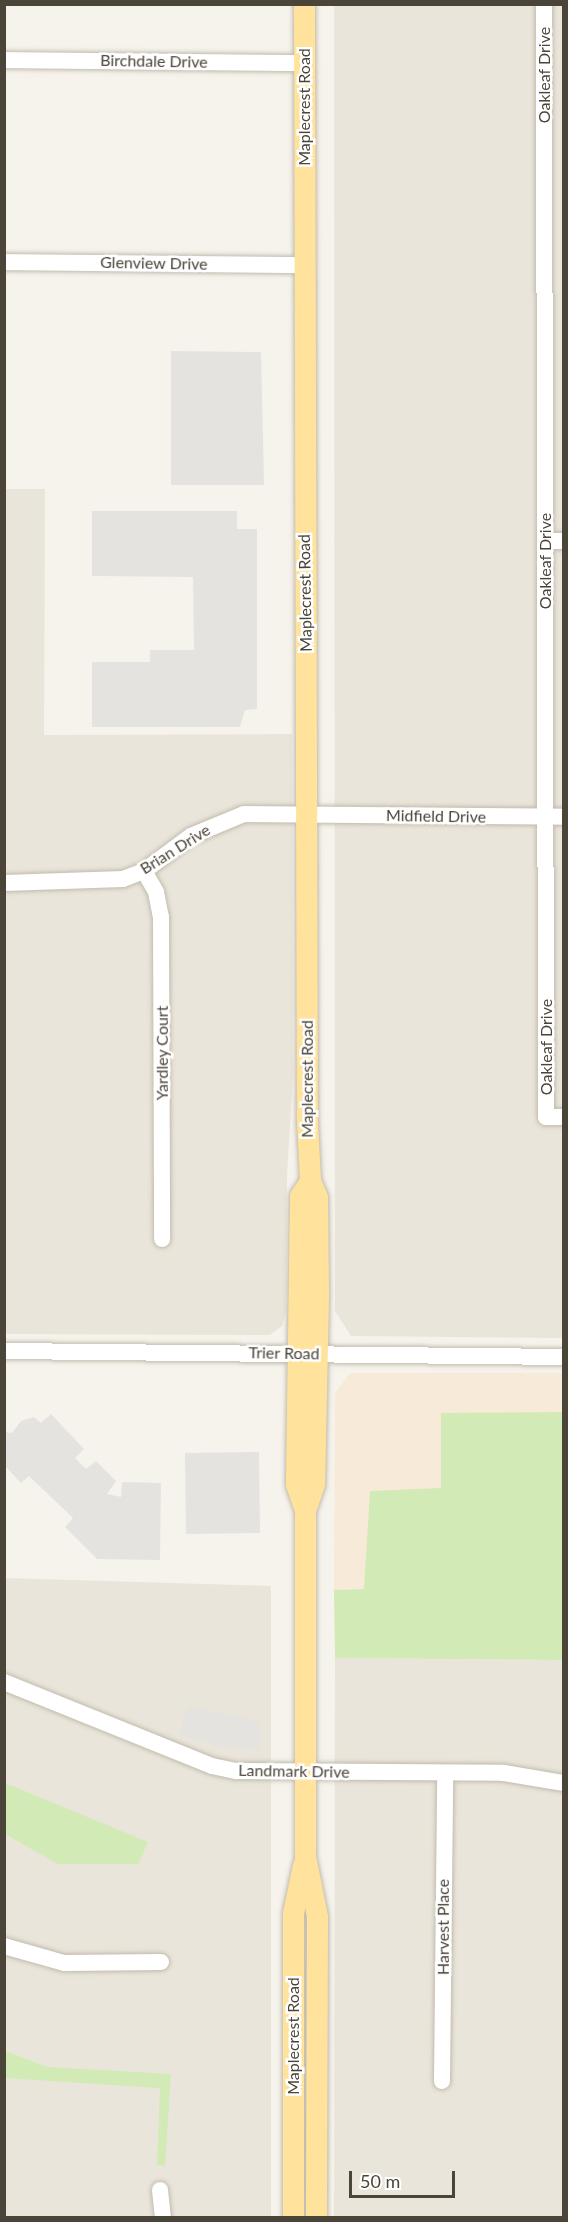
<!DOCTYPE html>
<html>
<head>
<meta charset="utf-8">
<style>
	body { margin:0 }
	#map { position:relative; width:568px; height:2222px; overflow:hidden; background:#f6f3ec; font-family:Lato,sans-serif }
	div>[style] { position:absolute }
	.residential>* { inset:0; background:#eae5da }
	.commercial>* { inset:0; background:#f7ead8 }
	.green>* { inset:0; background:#d2eab5 }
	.parking>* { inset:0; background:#e5e3e0 }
	.roads { filter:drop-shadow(0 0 2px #c2bbae) drop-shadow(0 0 2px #c2bbae) }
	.minor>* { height:16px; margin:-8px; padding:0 8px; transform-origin:8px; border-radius:8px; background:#fff }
	.major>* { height:21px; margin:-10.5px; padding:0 10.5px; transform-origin:10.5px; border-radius:10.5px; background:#ffe39c }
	span { translate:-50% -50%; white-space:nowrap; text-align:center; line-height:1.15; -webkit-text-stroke:5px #fff; paint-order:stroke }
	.street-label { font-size:16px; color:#4b4439 }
	.frame { position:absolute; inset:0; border:6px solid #4b4439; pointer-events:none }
	.scale { position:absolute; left:349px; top:2171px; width:106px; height:27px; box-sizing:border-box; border:3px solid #4b4439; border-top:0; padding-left:8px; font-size:18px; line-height:21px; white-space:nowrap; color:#4b4439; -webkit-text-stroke:4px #fff; paint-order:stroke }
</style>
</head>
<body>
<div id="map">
	<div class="residential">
		<div style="clip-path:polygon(334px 5px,563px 5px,563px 1338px,351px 1336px,335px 1311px)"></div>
		<div style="clip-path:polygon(4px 489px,45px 489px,44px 735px,292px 734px,293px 1076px,287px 1175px,286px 1311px,282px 1326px,270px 1335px,5px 1334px)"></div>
		<div style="clip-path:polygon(5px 1578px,271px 1586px,271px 2217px,5px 2218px)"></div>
		<div style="clip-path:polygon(335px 1658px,563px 1660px,563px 2217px,334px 2218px)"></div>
	</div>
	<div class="commercial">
		<div style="clip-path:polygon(350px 1373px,563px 1373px,563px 1412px,441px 1414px,441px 1488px,364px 1589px,334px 1590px,335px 1393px)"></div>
	</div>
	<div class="green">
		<div style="clip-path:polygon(563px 1412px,563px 1660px,335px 1658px,334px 1590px,364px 1589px,370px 1491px,441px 1488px,441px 1413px)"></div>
		<div style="clip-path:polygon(5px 1783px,148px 1842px,138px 1864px,58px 1864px,5px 1834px)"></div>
		<div style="clip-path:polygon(5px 2051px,48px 2067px,171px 2074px,165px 2166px,157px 2165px,160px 2088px,5px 2078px)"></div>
	</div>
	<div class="parking">
		<div style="clip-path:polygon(171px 351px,261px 352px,264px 485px,171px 485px)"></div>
		<div style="clip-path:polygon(92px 511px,237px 511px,237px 529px,257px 529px,257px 709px,245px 710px,240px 727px,92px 727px,92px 662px,150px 662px,150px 650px,194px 650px,193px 577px,92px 576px)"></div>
		<div style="clip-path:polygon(51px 1414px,84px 1449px,75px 1458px,86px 1469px,96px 1461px,116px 1481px,107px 1494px,121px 1497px,122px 1482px,161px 1483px,160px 1560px,97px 1559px,65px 1527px,73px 1518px,29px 1476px,21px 1483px,5px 1466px,5px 1432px,12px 1433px,21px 1421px,34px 1417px,41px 1423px)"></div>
		<div style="clip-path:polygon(259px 1452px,260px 1533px,186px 1534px,185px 1453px)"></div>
		<div style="clip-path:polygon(188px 1706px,259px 1721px,260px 1750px,210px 1744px,179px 1734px)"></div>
	</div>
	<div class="roads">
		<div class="minor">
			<div style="left:544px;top:4px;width:1113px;rotate:89.9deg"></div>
			<div style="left:546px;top:1117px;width:18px"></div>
			<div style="left:4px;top:60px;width:300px;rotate:0.6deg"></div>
			<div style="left:4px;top:262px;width:300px;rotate:0.6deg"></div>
			<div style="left:546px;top:541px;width:18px"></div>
			<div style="left:144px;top:871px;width:24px;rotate:60deg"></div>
			<div style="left:156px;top:892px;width:25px;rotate:79deg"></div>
			<div style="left:161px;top:917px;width:322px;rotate:89.8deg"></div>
			<div style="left:4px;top:883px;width:119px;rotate:-1.9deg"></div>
			<div style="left:123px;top:879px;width:22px;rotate:-21deg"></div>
			<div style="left:144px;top:871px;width:59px;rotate:-36.7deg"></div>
			<div style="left:191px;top:836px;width:57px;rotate:-22.5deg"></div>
			<div style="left:244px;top:814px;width:320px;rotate:0.5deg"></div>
			<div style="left:4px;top:1351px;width:560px;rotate:0.61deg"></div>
			<div style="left:4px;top:1682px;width:224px;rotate:22deg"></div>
			<div style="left:212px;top:1766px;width:25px;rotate:12deg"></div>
			<div style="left:236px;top:1771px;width:268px;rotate:0.4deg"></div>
			<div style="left:504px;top:1773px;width:61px;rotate:9.5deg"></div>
			<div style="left:4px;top:1946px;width:62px;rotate:15.8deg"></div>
			<div style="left:64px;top:1963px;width:97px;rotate:-0.6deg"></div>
			<div style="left:442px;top:2081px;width:308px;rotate:-89.4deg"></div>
			<div style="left:160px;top:2190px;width:28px;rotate:84deg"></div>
		</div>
		<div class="major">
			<div style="left:304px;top:4px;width:1117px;rotate:89.85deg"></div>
			<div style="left:307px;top:1121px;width:60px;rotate:87.1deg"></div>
			<div style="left:310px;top:1181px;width:17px;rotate:66deg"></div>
			<div style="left:317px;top:1197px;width:99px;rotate:89.4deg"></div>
			<div style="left:318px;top:1296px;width:188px;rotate:91.2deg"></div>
			<div style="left:314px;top:1484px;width:28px;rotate:109deg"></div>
			<div style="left:310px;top:1181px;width:18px;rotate:124deg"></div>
			<div style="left:300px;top:1196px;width:288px;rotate:90.8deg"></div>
			<div style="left:296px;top:1484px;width:28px;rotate:71deg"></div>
			<div style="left:305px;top:1510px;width:346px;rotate:90deg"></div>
			<div style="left:305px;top:1856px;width:61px;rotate:78.7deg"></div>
			<div style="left:317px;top:1916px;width:302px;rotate:90.2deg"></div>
			<div style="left:293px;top:2218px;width:305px;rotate:-90deg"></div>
			<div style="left:293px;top:1913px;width:49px;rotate:-78.2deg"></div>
		</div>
	</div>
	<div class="street-label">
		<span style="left:154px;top:61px;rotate:1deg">Birchdale Drive</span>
		<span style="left:544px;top:75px;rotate:-90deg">Oakleaf Drive</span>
		<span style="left:304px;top:107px;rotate:-90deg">Maplecrest Road</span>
		<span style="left:154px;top:263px;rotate:1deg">Glenview Drive</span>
		<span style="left:545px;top:561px;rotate:-90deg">Oakleaf Drive</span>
		<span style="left:305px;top:593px;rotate:-91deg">Maplecrest Road</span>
		<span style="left:436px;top:816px;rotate:1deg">Midfield Drive</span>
		<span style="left:175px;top:849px;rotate:-32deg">Brian Drive</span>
		<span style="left:546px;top:1047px;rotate:-90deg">Oakleaf Drive</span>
		<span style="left:162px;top:1053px;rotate:-90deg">Yardley Court</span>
		<span style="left:307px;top:1079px;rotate:-90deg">Maplecrest Road</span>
		<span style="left:284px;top:1353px;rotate:1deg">Trier Road</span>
		<span style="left:294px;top:1771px;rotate:1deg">Landmark Drive</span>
		<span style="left:443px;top:1927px;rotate:-90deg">Harvest Place</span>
		<span style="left:293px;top:2036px;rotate:-90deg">Maplecrest Road</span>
	</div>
	<div class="frame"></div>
	<div class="scale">50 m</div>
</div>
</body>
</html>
